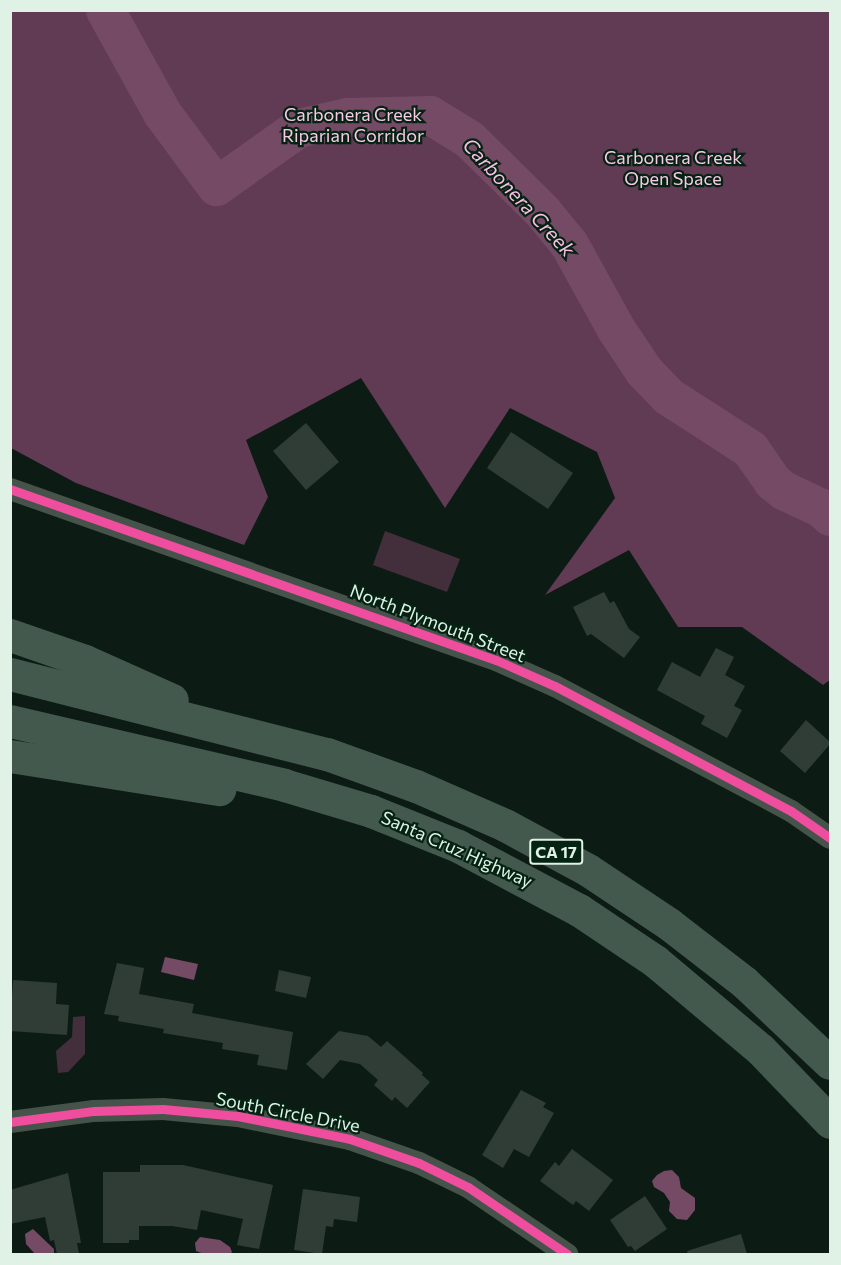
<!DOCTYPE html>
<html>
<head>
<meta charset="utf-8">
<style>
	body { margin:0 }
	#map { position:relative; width:841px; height:1265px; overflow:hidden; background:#0c1c14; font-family:Commissioner,sans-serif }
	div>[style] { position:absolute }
	.green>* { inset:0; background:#432e3c }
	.forest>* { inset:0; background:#613a54 }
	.water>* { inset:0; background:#744a65 }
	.river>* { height:39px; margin:-19.5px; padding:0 19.5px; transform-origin:19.5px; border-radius:19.5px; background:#744a65 }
	.building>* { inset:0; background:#303d36 }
	.minor>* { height:22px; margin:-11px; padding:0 11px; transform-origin:11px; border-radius:11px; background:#45534a }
	.highway>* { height:33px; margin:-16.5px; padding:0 16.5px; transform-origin:16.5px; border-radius:16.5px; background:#44594e }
	.cycleway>* { height:9px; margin:-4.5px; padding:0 4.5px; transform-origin:4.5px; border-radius:4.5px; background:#ef4d9e }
	span { translate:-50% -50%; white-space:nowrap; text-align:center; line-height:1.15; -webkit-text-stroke:4.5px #052313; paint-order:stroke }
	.shield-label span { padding:2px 4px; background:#052313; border:2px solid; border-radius:4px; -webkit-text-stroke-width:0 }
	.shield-label { font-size:16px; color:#e0f1e5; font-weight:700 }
	.park-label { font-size:18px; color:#f9c9e6 }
	.street-label { font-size:18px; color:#e0f1e5 }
	.water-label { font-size:20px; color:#fbbde4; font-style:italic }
	.frame { position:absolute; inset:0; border:12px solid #e0f1e5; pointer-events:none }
</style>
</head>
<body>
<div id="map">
	<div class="green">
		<div style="clip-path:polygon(385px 531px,460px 559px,447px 592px,373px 565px)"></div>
		<div style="clip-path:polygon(85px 1016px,85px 1054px,68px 1072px,58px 1073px,56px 1051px,72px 1037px,73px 1017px)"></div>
	</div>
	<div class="forest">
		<div style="clip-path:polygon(10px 11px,830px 11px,830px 680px,823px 685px,742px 627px,678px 627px,629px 550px,545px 595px,615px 498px,597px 452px,510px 408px,445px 508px,361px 378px,246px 440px,268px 497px,244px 545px,76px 483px,11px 448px)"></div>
	</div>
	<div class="water">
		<div style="clip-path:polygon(165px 957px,198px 964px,194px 980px,161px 972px)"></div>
		<div style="clip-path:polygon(672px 1170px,679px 1177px,681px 1188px,695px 1198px,695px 1210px,687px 1220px,677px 1219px,669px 1211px,670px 1202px,664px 1193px,654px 1187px,652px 1181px,657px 1175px,664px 1171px)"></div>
		<div style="clip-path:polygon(33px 1229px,54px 1249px,54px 1254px,35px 1254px,26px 1244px,25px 1234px)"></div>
		<div style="clip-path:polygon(200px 1237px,220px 1240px,230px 1247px,232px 1252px,230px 1254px,204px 1254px,196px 1251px,195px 1243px)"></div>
	</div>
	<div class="river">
		<div style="left:105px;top:10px;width:118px;rotate:61deg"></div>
		<div style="left:162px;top:113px;width:91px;rotate:53.5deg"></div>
		<div style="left:216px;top:186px;width:100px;rotate:-35.3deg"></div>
		<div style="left:298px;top:128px;width:50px;rotate:-12.7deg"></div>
		<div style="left:347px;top:117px;width:83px;rotate:-1.4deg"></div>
		<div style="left:430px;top:115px;width:46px;rotate:31.6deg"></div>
		<div style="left:469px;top:139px;width:103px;rotate:44.6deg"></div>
		<div style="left:542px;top:211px;width:43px;rotate:50.7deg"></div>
		<div style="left:569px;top:244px;width:97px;rotate:61.1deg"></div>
		<div style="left:616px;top:329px;width:50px;rotate:56.3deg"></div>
		<div style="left:644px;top:371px;width:35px;rotate:46deg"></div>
		<div style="left:668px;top:396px;width:98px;rotate:32.9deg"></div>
		<div style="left:750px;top:449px;width:39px;rotate:55deg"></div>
		<div style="left:772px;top:481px;width:14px;rotate:39deg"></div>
		<div style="left:783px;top:490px;width:42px;rotate:25.3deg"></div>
		<div style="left:821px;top:508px;width:12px;rotate:42deg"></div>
	</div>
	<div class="building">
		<div style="clip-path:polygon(306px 423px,339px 462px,306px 490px,273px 451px)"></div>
		<div style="clip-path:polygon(511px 432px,573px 473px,548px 509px,487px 468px)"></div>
		<div style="clip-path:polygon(604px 592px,610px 603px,614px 601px,629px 629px,640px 637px,624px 658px,591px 634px,587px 636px,573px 607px)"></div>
		<div style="clip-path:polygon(716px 648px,734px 657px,725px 675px,745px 686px,734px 706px,742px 710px,727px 738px,701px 724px,705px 716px,657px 690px,672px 662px,700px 677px)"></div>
		<div style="clip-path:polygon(806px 720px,831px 743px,805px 773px,780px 751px)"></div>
		<div style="clip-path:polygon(117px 963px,144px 968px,139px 994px,194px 1004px,192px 1013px,293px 1032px,287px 1070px,257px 1065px,259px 1055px,222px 1049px,223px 1043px,163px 1033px,164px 1029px,118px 1021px,119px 1016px,104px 1014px)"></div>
		<div style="clip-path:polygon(279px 970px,311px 977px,306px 998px,275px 991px)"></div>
		<div style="clip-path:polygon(13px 980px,57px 983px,56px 1004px,69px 1005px,67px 1035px,10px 1031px)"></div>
		<div style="clip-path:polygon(339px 1031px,368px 1036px,381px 1047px,387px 1041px,423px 1073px,422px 1075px,430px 1082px,407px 1108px,395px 1097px,392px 1101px,374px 1085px,378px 1080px,360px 1064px,340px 1060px,323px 1079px,306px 1064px)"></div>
		<div style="clip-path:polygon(521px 1090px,546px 1103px,543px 1107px,554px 1113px,529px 1157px,514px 1149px,503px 1168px,482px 1155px)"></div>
		<div style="clip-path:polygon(572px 1149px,613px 1180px,589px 1211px,576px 1201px,573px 1205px,540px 1181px,555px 1162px,559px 1166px)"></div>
		<div style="clip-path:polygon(140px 1165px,183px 1165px,273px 1185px,259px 1249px,237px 1245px,243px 1219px,201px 1210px,197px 1230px,172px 1226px,139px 1226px,139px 1240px,129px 1240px,129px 1243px,103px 1243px,103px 1172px,140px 1172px)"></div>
		<div style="clip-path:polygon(68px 1173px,81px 1243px,77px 1243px,79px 1254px,57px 1254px,54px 1240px,50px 1241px,45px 1217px,10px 1224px,10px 1190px)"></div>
		<div style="clip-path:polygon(303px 1189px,360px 1197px,357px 1222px,334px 1219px,333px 1227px,326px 1226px,322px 1254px,294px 1250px)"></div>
		<div style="clip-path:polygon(645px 1196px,667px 1229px,635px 1251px,631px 1246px,628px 1247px,610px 1220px)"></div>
		<div style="clip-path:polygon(741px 1234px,747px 1254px,688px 1254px,687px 1251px)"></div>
	</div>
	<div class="minor">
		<div style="left:10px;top:489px;width:515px;rotate:19.38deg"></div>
		<div style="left:496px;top:660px;width:64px;rotate:23.8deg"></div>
		<div style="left:555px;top:686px;width:267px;rotate:27.9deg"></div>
		<div style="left:791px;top:811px;width:47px;rotate:34.7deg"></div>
		<div style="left:10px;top:1122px;width:85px;rotate:-7.5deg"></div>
		<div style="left:94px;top:1111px;width:69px;rotate:-1.7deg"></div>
		<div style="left:163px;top:1109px;width:75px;rotate:5.3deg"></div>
		<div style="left:238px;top:1116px;width:114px;rotate:11.6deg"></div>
		<div style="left:350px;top:1139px;width:73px;rotate:19.2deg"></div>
		<div style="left:419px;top:1163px;width:55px;rotate:26.1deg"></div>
		<div style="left:468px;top:1187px;width:120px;rotate:34.1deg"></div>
	</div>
	<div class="highway">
		<div style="left:10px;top:635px;width:79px;rotate:19.1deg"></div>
		<div style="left:85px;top:661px;width:95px;rotate:24.1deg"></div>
		<div style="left:10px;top:674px;width:327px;rotate:14.2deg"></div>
		<div style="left:327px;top:754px;width:95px;rotate:19.8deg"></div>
		<div style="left:416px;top:786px;width:97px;rotate:23.7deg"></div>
		<div style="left:505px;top:825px;width:94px;rotate:28.5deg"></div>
		<div style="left:588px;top:870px;width:97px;rotate:33.7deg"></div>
		<div style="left:669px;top:924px;width:95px;rotate:37.7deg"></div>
		<div style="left:744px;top:982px;width:118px;rotate:43.3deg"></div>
		<div style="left:10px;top:721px;width:281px;rotate:13.1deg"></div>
		<div style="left:284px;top:785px;width:91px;rotate:16.6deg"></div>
		<div style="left:371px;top:811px;width:94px;rotate:21.9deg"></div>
		<div style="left:458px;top:846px;width:137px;rotate:27.9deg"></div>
		<div style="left:579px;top:910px;width:92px;rotate:33.9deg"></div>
		<div style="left:655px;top:961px;width:137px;rotate:40deg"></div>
		<div style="left:760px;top:1049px;width:101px;rotate:46.2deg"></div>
		<div style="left:10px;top:756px;width:212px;rotate:9deg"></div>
	</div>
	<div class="cycleway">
		<div style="left:10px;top:489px;width:515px;rotate:19.38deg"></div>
		<div style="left:496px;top:660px;width:64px;rotate:23.8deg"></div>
		<div style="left:555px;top:686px;width:267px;rotate:27.9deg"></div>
		<div style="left:791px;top:811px;width:47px;rotate:34.7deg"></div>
		<div style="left:10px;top:1122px;width:85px;rotate:-7.5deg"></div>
		<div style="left:94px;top:1111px;width:69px;rotate:-1.7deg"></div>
		<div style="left:163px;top:1109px;width:75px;rotate:5.3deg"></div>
		<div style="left:238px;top:1116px;width:114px;rotate:11.6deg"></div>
		<div style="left:350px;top:1139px;width:73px;rotate:19.2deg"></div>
		<div style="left:419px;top:1163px;width:55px;rotate:26.1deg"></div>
		<div style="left:468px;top:1187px;width:120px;rotate:34.1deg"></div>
	</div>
	<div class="shield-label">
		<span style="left:556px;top:852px">CA 17</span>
	</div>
	<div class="park-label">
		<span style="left:353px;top:125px">Carbonera Creek<br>Riparian Corridor</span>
		<span style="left:673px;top:168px">Carbonera Creek<br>Open Space</span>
	</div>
	<div class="street-label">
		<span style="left:438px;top:623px;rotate:21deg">North Plymouth Street</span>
		<span style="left:457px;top:849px;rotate:24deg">Santa Cruz Highway</span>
		<span style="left:288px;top:1112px;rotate:11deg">South Circle Drive</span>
	</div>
	<div class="water-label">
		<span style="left:519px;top:197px;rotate:47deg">Carbonera Creek</span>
	</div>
	<div class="frame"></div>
</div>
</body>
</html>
